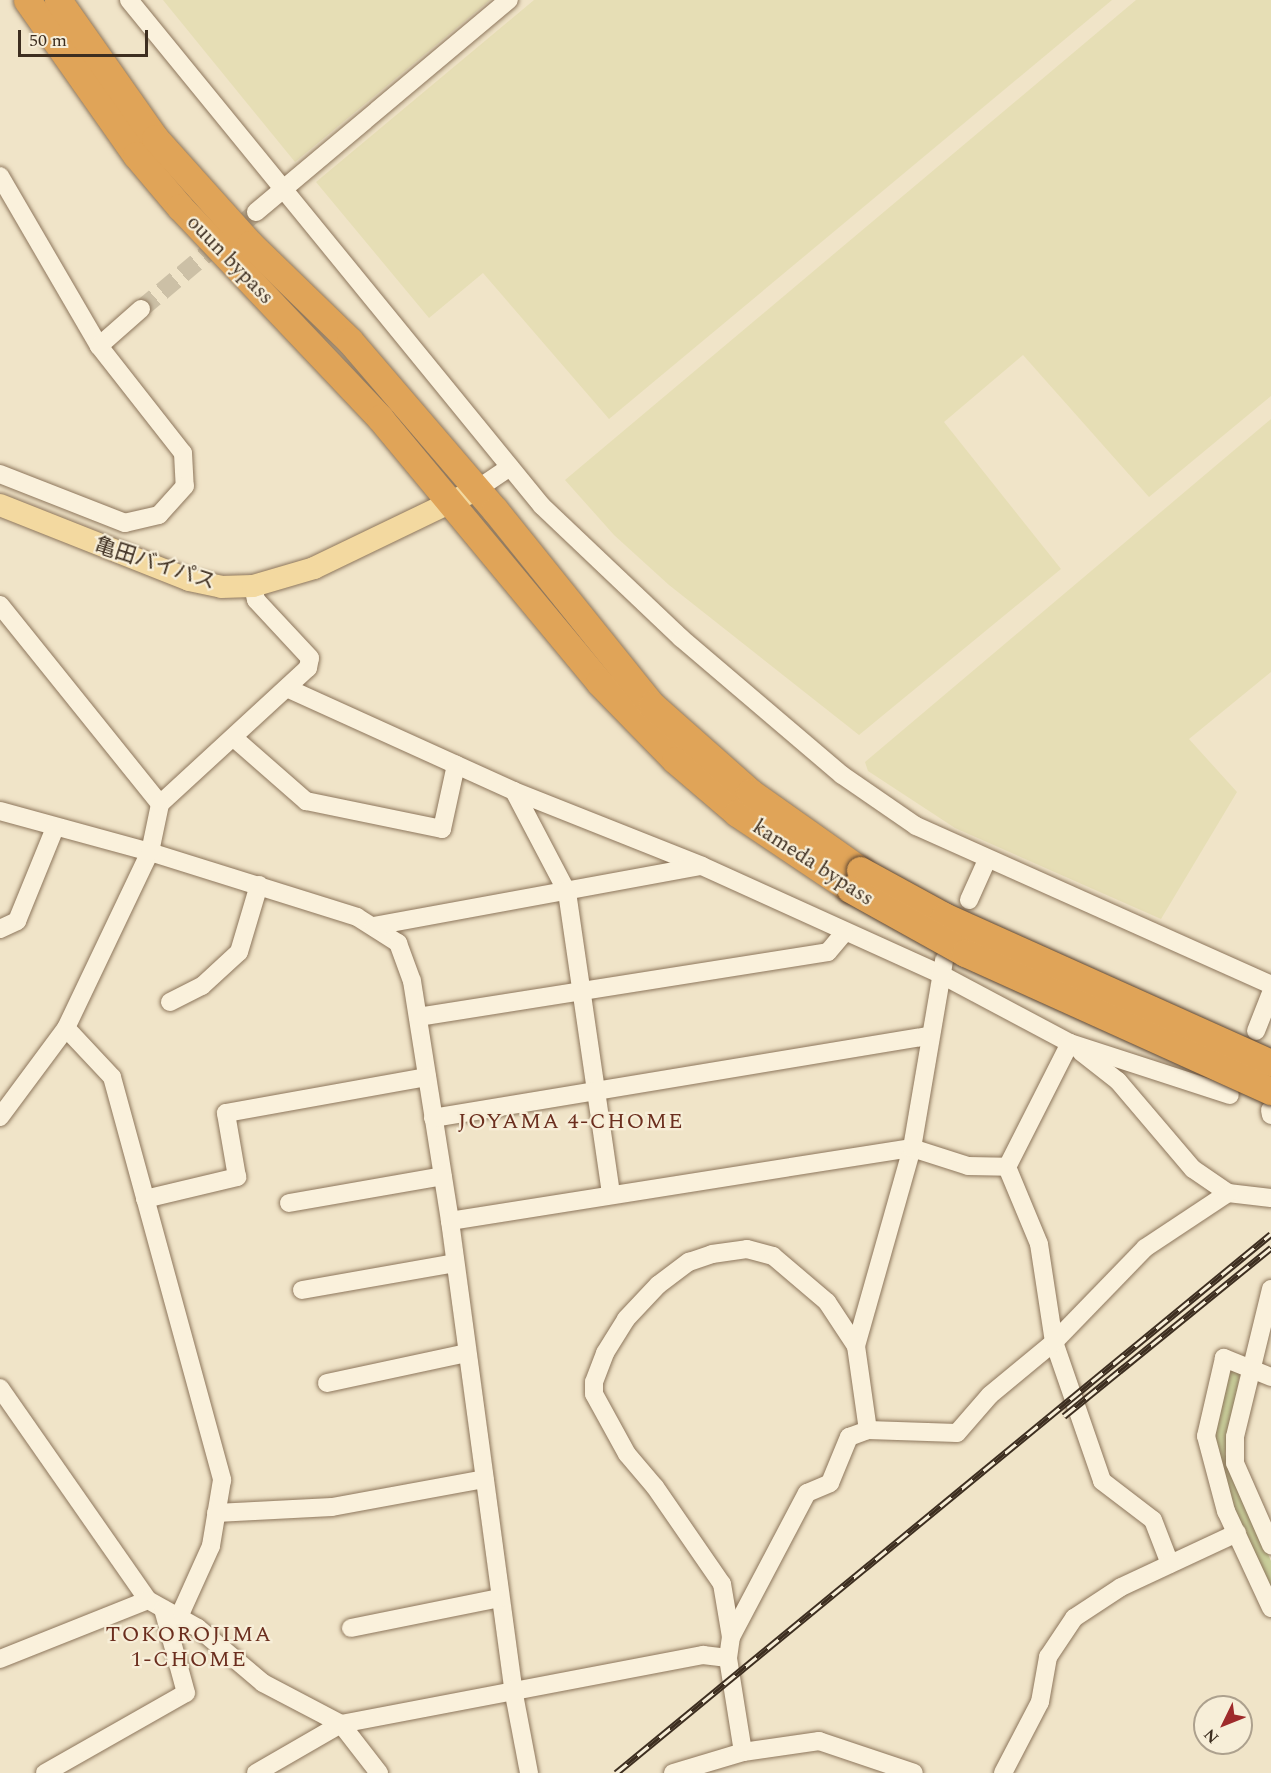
<!DOCTYPE html>
<html>
<head>
<meta charset="utf-8">
<style>
	body { margin:0 }
	#map { position:relative; width:1271px; height:1773px; overflow:hidden; background:#f0e4c8; font-family:Spectral,"Noto Sans JP",serif }
	div>[style] { position:absolute }
	.farmland>* { inset:0; background:#e6deb5 }
	.green>* { inset:0; background:#c9cf9b }
	.minor-tunnel>* { height:18px; margin-top:-9px; transform-origin:0; background:repeating-linear-gradient(90deg,#ccc0a6 0 18px,transparent 0 27px) }
	.roads { filter:drop-shadow(0 0 2px #8d765c) drop-shadow(0 0 2px #8d765c) }
	.minor>* { height:18px; margin:-9px; padding:0 9px; transform-origin:9px; border-radius:9px; background:#faf1dc }
	.major>* { height:22px; margin:-11px; padding:0 11px; transform-origin:11px; border-radius:11px; background:#f3d9a0 }
	.highway>* { height:27px; margin:-13.5px; padding:0 13.5px; transform-origin:13.5px; border-radius:13.5px; background:#e0a458 }
	.rail>* { height:7px; margin-top:-3.5px; transform-origin:0; background:repeating-linear-gradient(90deg,#f7eed8 0 14px,#3d2e20 0 28px); box-sizing:border-box; border-block:2px solid #3d2e20 }
	.bridges { filter:drop-shadow(0 0 2px #5b4430) drop-shadow(0 0 2px #5b4430) }
	.highway-bridge>* { height:27px; margin:-13.5px; padding:0 13.5px; transform-origin:13.5px; border-radius:13.5px; background:#e0a458 }
	span { translate:-50% -50%; white-space:nowrap; text-align:center; line-height:1.15; -webkit-text-stroke:4.5px #f7eed8; paint-order:stroke }
	.street-label { font-size:21px; color:#3d2e20 }
	.neighbourhood-label { font-size:22px; color:#6b2e1e; letter-spacing:1.5px }
	.north { position:absolute; left:1193px; top:1695px; width:60px; height:60px; box-sizing:border-box; background:#f7eed8; border:2px solid #ada18e; border-radius:50%; rotate:227deg; font-size:16px; font-weight:700; line-height:24px; text-align:center; color:#3d2e20 }
	.north::after { content:''; display:block; margin:auto; width:21px; height:27px; background:#9e2a2b; clip-path:polygon(50% 0,100% 100%,50% 72%,0 100%) }
	.scale { position:absolute; left:18px; top:30px; width:130px; height:27px; box-sizing:border-box; border:3px solid #3d2e20; border-top:0; padding-left:8px; font-size:18px; line-height:21px; white-space:nowrap; color:#3d2e20; -webkit-text-stroke:4px #f7eed8; paint-order:stroke }
</style>
</head>
<body>
<div id="map">
	<div class="farmland">
		<div style="clip-path:polygon(163px 0,490px 0,295px 162px)"></div>
		<div style="clip-path:polygon(534px 0,1112px 0,609px 419px,483px 273px,429px 318px,316px 182px)"></div>
		<div style="clip-path:polygon(1136px 0,1271px 0,1271px 396px,1149px 497px,1023px 355px,944px 422px,1061px 569px,859px 735px,669px 585px,614px 535px,565px 480px)"></div>
		<div style="clip-path:polygon(1271px 419px,1271px 672px,1189px 739px,1237px 792px,1161px 919px,955px 828px,868px 771px,865px 762px)"></div>
	</div>
	<div class="green">
		<div style="clip-path:polygon(1230px 1368px,1240px 1374px,1225px 1454px,1271px 1561px,1271px 1595px,1238px 1522px,1212px 1440px)"></div>
	</div>
	<div class="minor-tunnel">
		<div style="left:141px;top:309px;width:150px;rotate:-40.1deg"></div>
	</div>
	<div class="roads">
		<div class="minor">
			<div style="left:129px;top:0;width:653px;rotate:50.78deg"></div>
			<div style="left:542px;top:506px;width:192px;rotate:43.5deg"></div>
			<div style="left:681px;top:638px;width:211px;rotate:40.4deg"></div>
			<div style="left:842px;top:775px;width:90px;rotate:34.6deg"></div>
			<div style="left:916px;top:826px;width:389px;rotate:24.1deg"></div>
			<div style="left:0;top:176px;width:197px;rotate:59.8deg"></div>
			<div style="left:99px;top:346px;width:136px;rotate:51.9deg"></div>
			<div style="left:183px;top:453px;width:33px;rotate:87deg"></div>
			<div style="left:185px;top:486px;width:39px;rotate:132deg"></div>
			<div style="left:159px;top:515px;width:35px;rotate:167deg"></div>
			<div style="left:125px;top:523px;width:134px;rotate:-158.6deg"></div>
			<div style="left:256px;top:212px;width:330px;rotate:-40deg"></div>
			<div style="left:99px;top:346px;width:56px;rotate:-41.4deg"></div>
			<div style="left:476px;top:490px;width:41px;rotate:-34.1deg"></div>
			<div style="left:0;top:605px;width:255px;rotate:51.2deg"></div>
			<div style="left:289px;top:689px;width:247px;rotate:24.4deg"></div>
			<div style="left:514px;top:791px;width:202px;rotate:21.7deg"></div>
			<div style="left:702px;top:866px;width:261px;rotate:24.4deg"></div>
			<div style="left:940px;top:974px;width:147px;rotate:28deg"></div>
			<div style="left:1070px;top:1043px;width:168px;rotate:18deg"></div>
			<div style="left:234px;top:738px;width:96px;rotate:41.2deg"></div>
			<div style="left:306px;top:801px;width:139px;rotate:11.6deg"></div>
			<div style="left:442px;top:829px;width:66px;rotate:-77.7deg"></div>
			<div style="left:514px;top:791px;width:114px;rotate:62.3deg"></div>
			<div style="left:567px;top:892px;width:305px;rotate:81.7deg"></div>
			<div style="left:0;top:811px;width:156px;rotate:15.3deg"></div>
			<div style="left:150px;top:852px;width:217px;rotate:17.4deg"></div>
			<div style="left:357px;top:917px;width:49px;rotate:32.4deg"></div>
			<div style="left:398px;top:943px;width:40px;rotate:69.8deg"></div>
			<div style="left:412px;top:981px;width:243px;rotate:81deg"></div>
			<div style="left:450px;top:1221px;width:472px;rotate:82.3deg"></div>
			<div style="left:513px;top:1689px;width:86px;rotate:79.2deg"></div>
			<div style="left:969px;top:900px;width:44px;rotate:-65.8deg"></div>
			<div style="left:374px;top:926px;width:333px;rotate:-10.4deg"></div>
			<div style="left:0;top:929px;width:19px;rotate:-25deg"></div>
			<div style="left:17px;top:921px;width:100px;rotate:-67.8deg"></div>
			<div style="left:170px;top:1002px;width:36px;rotate:-27deg"></div>
			<div style="left:202px;top:986px;width:50px;rotate:-42.6deg"></div>
			<div style="left:239px;top:952px;width:70px;rotate:-73.4deg"></div>
			<div style="left:418px;top:1017px;width:415px;rotate:-9deg"></div>
			<div style="left:828px;top:952px;width:25px;rotate:-50deg"></div>
			<div style="left:66px;top:1028px;width:67px;rotate:46.8deg"></div>
			<div style="left:112px;top:1077px;width:418px;rotate:74.7deg"></div>
			<div style="left:222px;top:1480px;width:67px;rotate:99.5deg"></div>
			<div style="left:211px;top:1546px;width:78px;rotate:114.3deg"></div>
			<div style="left:1256px;top:1031px;width:41px;rotate:-68.5deg"></div>
			<div style="left:1070px;top:1043px;width:139px;rotate:116.9deg"></div>
			<div style="left:1007px;top:1167px;width:83px;rotate:67.4deg"></div>
			<div style="left:1039px;top:1244px;width:99px;rotate:81.3deg"></div>
			<div style="left:1054px;top:1342px;width:147px;rotate:70.9deg"></div>
			<div style="left:1102px;top:1481px;width:64px;rotate:37.4deg"></div>
			<div style="left:1153px;top:1520px;width:47px;rotate:68.9deg"></div>
			<div style="left:1081px;top:1052px;width:47px;rotate:38.1deg"></div>
			<div style="left:1118px;top:1081px;width:116px;rotate:49.6deg"></div>
			<div style="left:1193px;top:1169px;width:42px;rotate:34.4deg"></div>
			<div style="left:1228px;top:1193px;width:43px;rotate:6.6deg"></div>
			<div style="left:1270px;top:1110px;width:5px;rotate:79deg"></div>
			<div style="left:0;top:1117px;width:111px;rotate:-53.4deg"></div>
			<div style="left:66px;top:1028px;width:195px;rotate:-64.5deg"></div>
			<div style="left:150px;top:852px;width:49px;rotate:-78.2deg"></div>
			<div style="left:160px;top:804px;width:201px;rotate:-42.6deg"></div>
			<div style="left:308px;top:668px;width:10px;rotate:-79deg"></div>
			<div style="left:310px;top:658px;width:79px;rotate:-133deg"></div>
			<div style="left:256px;top:600px;width:14px;rotate:-102deg"></div>
			<div style="left:433px;top:1118px;width:502px;rotate:-9.41deg"></div>
			<div style="left:145px;top:1199px;width:95px;rotate:-13.4deg"></div>
			<div style="left:237px;top:1177px;width:65px;rotate:-99.8deg"></div>
			<div style="left:226px;top:1113px;width:204px;rotate:-10.2deg"></div>
			<div style="left:289px;top:1203px;width:156px;rotate:-9.9deg"></div>
			<div style="left:450px;top:1221px;width:468px;rotate:-9deg"></div>
			<div style="left:912px;top:1148px;width:59px;rotate:17.8deg"></div>
			<div style="left:968px;top:1166px;width:39px;rotate:1deg"></div>
			<div style="left:1271px;top:1289px;width:152px;rotate:103.7deg"></div>
			<div style="left:1235px;top:1437px;width:26px;rotate:90deg"></div>
			<div style="left:1235px;top:1463px;width:90px;rotate:66.3deg"></div>
			<div style="left:302px;top:1290px;width:155px;rotate:-10deg"></div>
			<div style="left:856px;top:1346px;width:206px;rotate:-74.2deg"></div>
			<div style="left:912px;top:1148px;width:191px;rotate:-80.3deg"></div>
			<div style="left:1271px;top:1377px;width:51px;rotate:-158deg"></div>
			<div style="left:1224px;top:1358px;width:80px;rotate:103deg"></div>
			<div style="left:1206px;top:1436px;width:78px;rotate:75.1deg"></div>
			<div style="left:1226px;top:1511px;width:107px;rotate:65.1deg"></div>
			<div style="left:327px;top:1383px;width:143px;rotate:-12.1deg"></div>
			<div style="left:0;top:1388px;width:259px;rotate:55.1deg"></div>
			<div style="left:148px;top:1600px;width:57px;rotate:29.2deg"></div>
			<div style="left:198px;top:1628px;width:85px;rotate:40.2deg"></div>
			<div style="left:263px;top:1683px;width:88px;rotate:27.7deg"></div>
			<div style="left:341px;top:1724px;width:62px;rotate:52.2deg"></div>
			<div style="left:216px;top:1513px;width:116px;rotate:-3deg"></div>
			<div style="left:332px;top:1507px;width:155px;rotate:-10.4deg"></div>
			<div style="left:351px;top:1628px;width:152px;rotate:-11.4deg"></div>
			<div style="left:731px;top:1637px;width:163px;rotate:-62.2deg"></div>
			<div style="left:807px;top:1493px;width:25px;rotate:-23deg"></div>
			<div style="left:830px;top:1483px;width:50px;rotate:-67.6deg"></div>
			<div style="left:849px;top:1437px;width:20px;rotate:-20deg"></div>
			<div style="left:868px;top:1430px;width:89px;rotate:1.9deg"></div>
			<div style="left:957px;top:1433px;width:50px;rotate:-49deg"></div>
			<div style="left:990px;top:1395px;width:83px;rotate:-39.6deg"></div>
			<div style="left:1054px;top:1342px;width:131px;rotate:-45.9deg"></div>
			<div style="left:1145px;top:1248px;width:100px;rotate:-33.5deg"></div>
			<div style="left:0;top:1659px;width:159px;rotate:-21.7deg"></div>
			<div style="left:743px;top:1752px;width:95px;rotate:-99.1deg"></div>
			<div style="left:728px;top:1658px;width:21px;rotate:-82deg"></div>
			<div style="left:731px;top:1637px;width:54px;rotate:-99.6deg"></div>
			<div style="left:722px;top:1584px;width:118px;rotate:-124.6deg"></div>
			<div style="left:655px;top:1487px;width:43px;rotate:-130.3deg"></div>
			<div style="left:627px;top:1454px;width:68px;rotate:-118.8deg"></div>
			<div style="left:594px;top:1394px;width:12px;rotate:-90deg"></div>
			<div style="left:594px;top:1382px;width:31px;rotate:-69deg"></div>
			<div style="left:605px;top:1353px;width:40px;rotate:-58deg"></div>
			<div style="left:626px;top:1319px;width:47px;rotate:-46.7deg"></div>
			<div style="left:658px;top:1285px;width:39px;rotate:-37deg"></div>
			<div style="left:689px;top:1262px;width:24px;rotate:-19deg"></div>
			<div style="left:712px;top:1254px;width:35px;rotate:-8deg"></div>
			<div style="left:747px;top:1249px;width:27px;rotate:15deg"></div>
			<div style="left:773px;top:1256px;width:71px;rotate:40.4deg"></div>
			<div style="left:827px;top:1302px;width:53px;rotate:56.6deg"></div>
			<div style="left:856px;top:1346px;width:85px;rotate:81.9deg"></div>
			<div style="left:45px;top:1773px;width:162px;rotate:-29.6deg"></div>
			<div style="left:186px;top:1693px;width:87px;rotate:-105.3deg"></div>
			<div style="left:256px;top:1773px;width:98px;rotate:-30deg"></div>
			<div style="left:341px;top:1724px;width:369px;rotate:-10.8deg"></div>
			<div style="left:703px;top:1655px;width:25px;rotate:7deg"></div>
			<div style="left:673px;top:1773px;width:73px;rotate:-16.7deg"></div>
			<div style="left:743px;top:1752px;width:77px;rotate:-8.2deg"></div>
			<div style="left:819px;top:1741px;width:100px;rotate:18.6deg"></div>
			<div style="left:1003px;top:1773px;width:80px;rotate:-62.5deg"></div>
			<div style="left:1040px;top:1702px;width:46px;rotate:-79.9deg"></div>
			<div style="left:1048px;top:1657px;width:47px;rotate:-56.3deg"></div>
			<div style="left:1074px;top:1618px;width:56px;rotate:-33.4deg"></div>
			<div style="left:1121px;top:1587px;width:128px;rotate:-25deg"></div>
		</div>
		<div class="major">
			<div style="left:0;top:505px;width:203px;rotate:21.6deg"></div>
			<div style="left:189px;top:580px;width:33px;rotate:12deg"></div>
			<div style="left:221px;top:587px;width:32px;rotate:-2deg"></div>
			<div style="left:253px;top:586px;width:64px;rotate:-16.4deg"></div>
			<div style="left:314px;top:568px;width:180px;rotate:-25.7deg"></div>
		</div>
		<div class="highway">
			<div style="left:27px;top:0;width:189px;rotate:54.9deg"></div>
			<div style="left:136px;top:155px;width:68px;rotate:49.8deg"></div>
			<div style="left:180px;top:207px;width:291px;rotate:46.5deg"></div>
			<div style="left:380px;top:418px;width:343px;rotate:50.3deg"></div>
			<div style="left:599px;top:682px;width:109px;rotate:45.7deg"></div>
			<div style="left:675px;top:760px;width:82px;rotate:40.5deg"></div>
			<div style="left:737px;top:813px;width:136px;rotate:33.9deg"></div>
			<div style="left:58px;top:0;width:169px;rotate:54.9deg"></div>
			<div style="left:155px;top:138px;width:142px;rotate:48.1deg"></div>
			<div style="left:250px;top:244px;width:139px;rotate:44.1deg"></div>
			<div style="left:350px;top:341px;width:223px;rotate:49.4deg"></div>
			<div style="left:495px;top:510px;width:250px;rotate:51.2deg"></div>
			<div style="left:652px;top:705px;width:131px;rotate:41.6deg"></div>
			<div style="left:750px;top:792px;width:135px;rotate:35.3deg"></div>
		</div>
	</div>
	<div class="rail">
		<div style="left:1064px;top:1416px;width:267px;rotate:-39.1deg"></div>
		<div style="left:616px;top:1773px;width:848px;rotate:-39.45deg"></div>
	</div>
	<div class="bridges">
		<div class="highway-bridge">
			<div style="left:860px;top:870px;width:96px;rotate:28.7deg"></div>
			<div style="left:944px;top:916px;width:359px;rotate:24.2deg"></div>
			<div style="left:850px;top:889px;width:132px;rotate:29.1deg"></div>
			<div style="left:965px;top:953px;width:336px;rotate:24.3deg"></div>
		</div>
	</div>
	<div class="street-label">
		<span style="left:230px;top:260px;rotate:46deg">ouun bypass</span>
		<span style="left:155px;top:564px;rotate:18deg">亀田バイパス</span>
		<span style="left:813px;top:863px;rotate:33deg">kameda bypass</span>
	</div>
	<div class="neighbourhood-label">
		<span style="left:571px;top:1122px">JOYAMA 4-CHOME</span>
		<span style="left:189px;top:1647px">TOKOROJIMA<br>1-CHOME</span>
	</div>
	<div class="north">N</div>
	<div class="scale">50 m</div>
</div>
</body>
</html>
